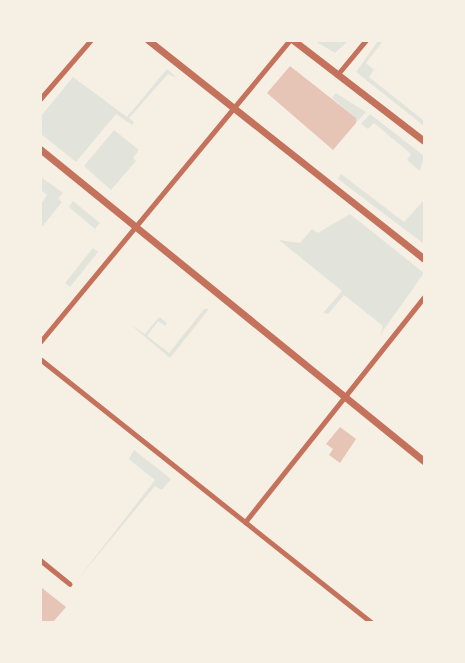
<!DOCTYPE html>
<html>
<head>
<meta charset="utf-8">
<style>
	body { margin:0 }
	#map { position:relative; width:465px; height:663px; overflow:hidden; background:#f6efe4; font-family:"PT Sans Narrow",sans-serif }
	div>[style] { position:absolute }
	.green>* { inset:0; background:#e2e4dc }
	.building>* { inset:0; background:#e6c5b7 }
	.minor>* { height:5px; margin:-2.5px; padding:0 2.5px; transform-origin:2.5px; border-radius:2.5px; background:#c5725c }
	.tertiary>* { height:7px; margin:-3.5px; padding:0 3.5px; transform-origin:3.5px; border-radius:3.5px; background:#c5725c }
	span { translate:-50% -50%; white-space:nowrap; text-align:center; line-height:1.15; -webkit-text-stroke:4.5px #f6efe4; paint-order:stroke }
	.frame { position:absolute; inset:0; border:42px solid #f6efe4; pointer-events:none }
</style>
</head>
<body>
<div id="map">
	<div class="green">
		<div style="clip-path:polygon(315px 41px,348px 41px,335px 53px)"></div>
		<div style="clip-path:polygon(378px 41px,383px 41px,366px 63px,374px 70px,369px 77px,424px 121px,424px 126px,356px 72px)"></div>
		<div style="clip-path:polygon(167px 69px,177px 78px,168px 74px,129px 118px,134px 122px,132px 125px,116px 114px,76px 162px,41px 134px,41px 116px,73px 77px,127px 117px)"></div>
		<div style="clip-path:polygon(336px 93px,366px 112px,356px 123px,356px 118px,332px 98px)"></div>
		<div style="clip-path:polygon(370px 114px,424px 156px,420px 171px,407px 160px,411px 154px,374px 123px,368px 129px,361px 124px)"></div>
		<div style="clip-path:polygon(114px 130px,139px 150px,133px 158px,136px 161px,111px 190px,84px 166px)"></div>
		<div style="clip-path:polygon(341px 174px,404px 222px,424px 200px,424px 244px,338px 179px)"></div>
		<div style="clip-path:polygon(41px 177px,63px 193px,58px 198px,62px 202px,42px 227px,41px 204px,47px 195px,41px 190px)"></div>
		<div style="clip-path:polygon(73px 201px,100px 223px,95px 229px,69px 207px)"></div>
		<div style="clip-path:polygon(350px 214px,424px 273px,380px 335px,383px 326px,344px 295px,328px 314px,323px 313px,342px 291px,279px 240px,300px 243px,312px 229px,318px 233px)"></div>
		<div style="clip-path:polygon(93px 248px,98px 252px,70px 287px,65px 283px)"></div>
		<div style="clip-path:polygon(204px 309px,209px 309px,170px 358px,131px 325px,145px 334px,159px 317px,167px 323px,165px 326px,158px 321px,147px 336px,169px 353px)"></div>
		<div style="clip-path:polygon(134px 450px,171px 479px,162px 490px,155px 486px,78px 579px,155px 480px,129px 459px)"></div>
	</div>
	<div class="building">
		<div style="clip-path:polygon(290px 66px,356px 118px,356px 123px,333px 150px,267px 93px)"></div>
		<div style="clip-path:polygon(340px 427px,356px 439px,340px 463px,329px 455px,333px 449px,326px 444px)"></div>
		<div style="clip-path:polygon(42px 588px,66px 607px,53px 622px,40px 622px)"></div>
	</div>
	<div class="minor">
		<div style="left:337px;top:75px;width:45px;rotate:-50.4deg"></div>
		<div style="left:40px;top:99px;width:78px;rotate:-49.2deg"></div>
		<div style="left:40px;top:342px;width:392px;rotate:-50.4deg"></div>
		<div style="left:40px;top:359px;width:423px;rotate:38.5deg"></div>
		<div style="left:245px;top:522px;width:288px;rotate:-51.5deg"></div>
		<div style="left:40px;top:560px;width:38px;rotate:39deg"></div>
	</div>
	<div class="tertiary">
		<div style="left:148px;top:40px;width:352px;rotate:38.4deg"></div>
		<div style="left:293px;top:40px;width:165px;rotate:37.6deg"></div>
		<div style="left:40px;top:149px;width:495px;rotate:39.1deg"></div>
	</div>
	<div class="frame"></div>
</div>
</body>
</html>
